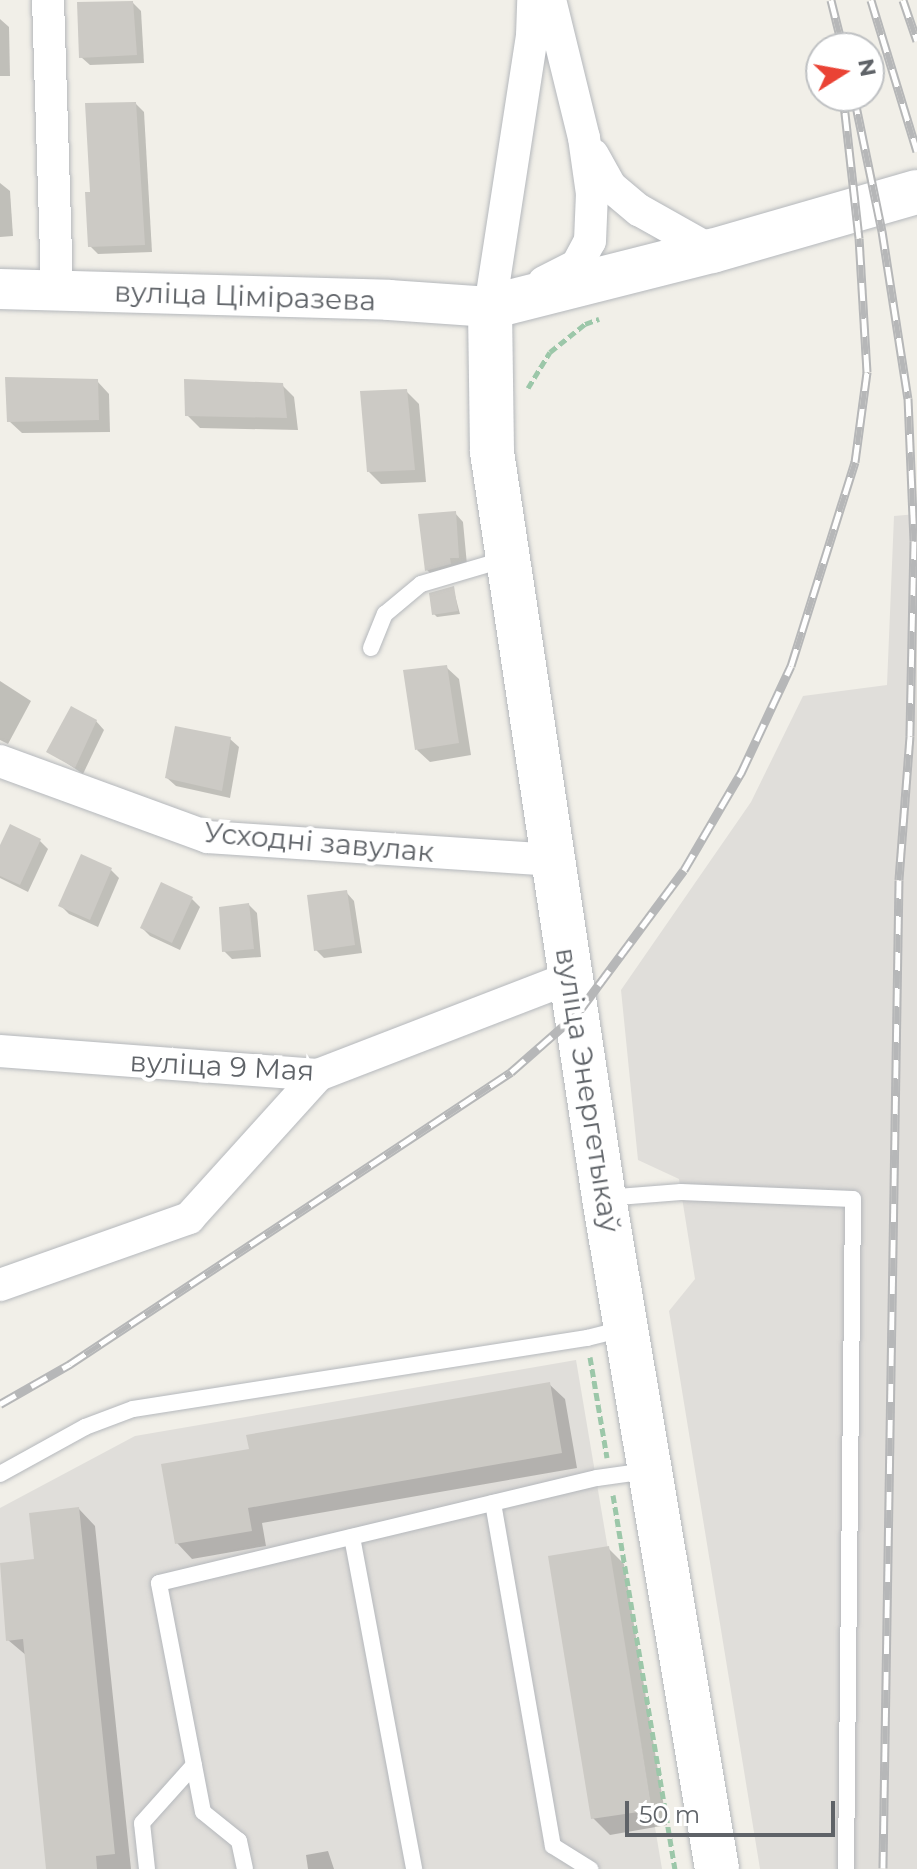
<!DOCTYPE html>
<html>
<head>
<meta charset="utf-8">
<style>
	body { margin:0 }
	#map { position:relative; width:917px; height:1869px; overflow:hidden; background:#f1efe8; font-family:Montserrat,sans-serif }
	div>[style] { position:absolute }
	.industrial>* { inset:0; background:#e0deda }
	.shadow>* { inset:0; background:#0003 }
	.building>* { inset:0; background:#cccac5 }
	.path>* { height:5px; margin-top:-2.5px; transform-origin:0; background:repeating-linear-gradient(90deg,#9cc7a9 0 8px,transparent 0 12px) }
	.roads { filter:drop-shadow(0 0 2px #b5b8bc) drop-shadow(0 0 2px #b5b8bc) }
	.service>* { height:16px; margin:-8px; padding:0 8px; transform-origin:8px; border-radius:8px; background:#fff }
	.minor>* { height:32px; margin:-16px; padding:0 16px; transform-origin:16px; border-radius:16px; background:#fff }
	.tertiary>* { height:40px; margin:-20px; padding:0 20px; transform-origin:20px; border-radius:20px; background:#fff }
	.secondary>* { height:44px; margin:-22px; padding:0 22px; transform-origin:22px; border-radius:22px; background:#fff }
	.rail>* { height:9px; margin-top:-4.5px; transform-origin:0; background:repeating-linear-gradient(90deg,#fff 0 18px,#b6b7b8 0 36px); box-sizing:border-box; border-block:2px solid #b6b7b8 }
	span { translate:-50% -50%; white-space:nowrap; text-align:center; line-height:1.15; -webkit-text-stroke:8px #fff; paint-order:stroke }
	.street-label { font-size:28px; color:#5f6368 }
	.north { position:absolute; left:805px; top:32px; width:80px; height:80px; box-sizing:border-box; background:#fff; border:2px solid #bfc1c3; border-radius:50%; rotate:79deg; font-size:22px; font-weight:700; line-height:32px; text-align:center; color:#5f6368 }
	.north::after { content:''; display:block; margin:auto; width:28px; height:36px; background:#ea4335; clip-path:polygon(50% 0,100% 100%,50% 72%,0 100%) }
	.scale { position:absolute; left:625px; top:1801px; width:210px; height:36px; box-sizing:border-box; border:4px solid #5f6368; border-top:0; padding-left:10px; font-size:24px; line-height:28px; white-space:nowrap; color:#5f6368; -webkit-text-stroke:6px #fff; paint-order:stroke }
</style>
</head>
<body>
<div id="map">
	<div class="industrial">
		<div style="clip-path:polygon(917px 514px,917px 1869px,760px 1869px,669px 1311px,695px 1279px,679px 1179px,638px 1160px,621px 990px,751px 802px,803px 696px,887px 685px,894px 516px)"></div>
		<div style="clip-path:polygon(576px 1360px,662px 1869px,0 1869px,0 1508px,135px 1436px)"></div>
	</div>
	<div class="shadow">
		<div style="clip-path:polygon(133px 3px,141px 11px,144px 63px,90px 65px,81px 57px)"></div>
		<div style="clip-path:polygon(0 19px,9px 27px,10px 76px,0 76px)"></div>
		<div style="clip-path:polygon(136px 104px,144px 112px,152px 252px,98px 254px,90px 246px,92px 194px)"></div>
		<div style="clip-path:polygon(0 183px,10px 191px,13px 236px,0 237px)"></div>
		<div style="clip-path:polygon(97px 381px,109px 394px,110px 432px,22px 433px,9px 421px)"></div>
		<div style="clip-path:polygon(282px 385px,294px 397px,298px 430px,200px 428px,187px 415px)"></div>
		<div style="clip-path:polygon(406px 391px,419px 404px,426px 482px,381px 484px,369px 472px)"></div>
		<div style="clip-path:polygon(455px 513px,463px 522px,467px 565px,435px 578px,427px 570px)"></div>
		<div style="clip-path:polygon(453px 588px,460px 614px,437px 617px,434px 614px)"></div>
		<div style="clip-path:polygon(446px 667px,459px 679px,471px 755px,430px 762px,417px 750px)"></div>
		<div style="clip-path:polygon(0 681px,31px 701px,8px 744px,0 740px)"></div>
		<div style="clip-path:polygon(96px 721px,104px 730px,83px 774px,49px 751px)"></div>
		<div style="clip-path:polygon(230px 739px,239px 747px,230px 798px,176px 786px,167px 778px)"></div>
		<div style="clip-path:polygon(40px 841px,48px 849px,28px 892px,0 878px,0 850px)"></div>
		<div style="clip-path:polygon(111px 870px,119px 878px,98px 927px,69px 914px,60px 905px)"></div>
		<div style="clip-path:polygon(346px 892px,354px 901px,362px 953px,324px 958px,316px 950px)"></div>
		<div style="clip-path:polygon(192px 899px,200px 907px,180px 950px,150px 936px,142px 928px)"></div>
		<div style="clip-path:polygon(249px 905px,257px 913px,261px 957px,232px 959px,224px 951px)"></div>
		<div style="clip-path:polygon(549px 1384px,565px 1399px,577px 1468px,262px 1523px,266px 1546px,192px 1559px,177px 1543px,251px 1451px)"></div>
		<div style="clip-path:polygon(79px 1509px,95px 1526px,131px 1869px,48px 1869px,27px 1656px,8px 1640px,36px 1561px)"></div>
		<div style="clip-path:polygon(608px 1548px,624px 1564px,667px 1825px,610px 1835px,593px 1818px)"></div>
		<div style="clip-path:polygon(328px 1851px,334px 1869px,308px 1869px,306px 1855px)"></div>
	</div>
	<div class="building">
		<div style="clip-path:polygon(133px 1px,137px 55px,79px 58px,77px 2px)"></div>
		<div style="clip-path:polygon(136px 102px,145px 245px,88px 247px,85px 192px,90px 192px,85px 103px)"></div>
		<div style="clip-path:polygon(5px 377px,98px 379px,99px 420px,7px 422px)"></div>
		<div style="clip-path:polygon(184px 379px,283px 383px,287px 418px,185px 416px)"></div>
		<div style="clip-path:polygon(407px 389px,415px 470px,367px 472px,360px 391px)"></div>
		<div style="clip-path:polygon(456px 511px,459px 558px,450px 558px,451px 564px,425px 571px,418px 514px)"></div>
		<div style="clip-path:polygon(454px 586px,458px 611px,432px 615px,429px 593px)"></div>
		<div style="clip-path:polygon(447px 665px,459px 743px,415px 750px,403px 670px)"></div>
		<div style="clip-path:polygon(71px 706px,97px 720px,75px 768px,46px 752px)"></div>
		<div style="clip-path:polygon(175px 726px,231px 737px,222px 791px,165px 778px)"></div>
		<div style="clip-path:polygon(10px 824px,41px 839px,20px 885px,0 876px,0 845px)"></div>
		<div style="clip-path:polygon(81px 854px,112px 868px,90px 920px,58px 906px)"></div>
		<div style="clip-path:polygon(161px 882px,193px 897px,172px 943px,140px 928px)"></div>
		<div style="clip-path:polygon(347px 890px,355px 945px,314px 951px,307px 895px)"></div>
		<div style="clip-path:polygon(249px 903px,254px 949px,222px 952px,219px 907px)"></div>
		<div style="clip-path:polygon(550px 1382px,562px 1453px,248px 1508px,252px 1531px,175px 1544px,161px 1464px,249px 1449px,246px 1435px)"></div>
		<div style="clip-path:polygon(79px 1507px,115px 1854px,96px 1856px,97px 1869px,46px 1869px,23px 1639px,6px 1641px,0 1563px,34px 1559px,29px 1513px)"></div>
		<div style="clip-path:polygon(609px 1546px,652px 1810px,591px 1819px,548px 1556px)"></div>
	</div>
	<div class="path">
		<div style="left:528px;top:388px;width:42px;rotate:-58.6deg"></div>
		<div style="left:550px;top:352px;width:45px;rotate:-38.7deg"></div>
		<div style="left:585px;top:324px;width:15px;rotate:-20deg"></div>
		<div style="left:590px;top:1357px;width:102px;rotate:80.4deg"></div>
		<div style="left:613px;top:1495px;width:379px;rotate:80.6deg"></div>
	</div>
	<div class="roads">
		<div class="service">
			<div style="left:371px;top:648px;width:37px;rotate:-68deg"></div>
			<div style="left:385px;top:614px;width:47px;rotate:-39.8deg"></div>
			<div style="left:421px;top:584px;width:89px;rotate:-16.4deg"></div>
			<div style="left:605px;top:1198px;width:76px;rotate:-4.5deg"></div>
			<div style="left:681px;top:1192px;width:172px;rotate:2.3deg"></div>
			<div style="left:853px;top:1199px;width:670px;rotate:90.6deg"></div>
			<div style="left:0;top:1474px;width:97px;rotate:-28.9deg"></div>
			<div style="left:85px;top:1427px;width:51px;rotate:-20.6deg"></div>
			<div style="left:133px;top:1409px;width:460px;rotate:-8.9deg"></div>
			<div style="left:587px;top:1338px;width:38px;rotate:-14deg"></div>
			<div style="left:493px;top:1503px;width:348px;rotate:80.1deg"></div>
			<div style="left:553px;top:1846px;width:44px;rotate:31.9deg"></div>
			<div style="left:352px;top:1537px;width:338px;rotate:79.4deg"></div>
			<div style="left:147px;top:1869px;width:46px;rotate:-96.2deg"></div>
			<div style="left:142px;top:1823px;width:78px;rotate:-48.1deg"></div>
			<div style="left:245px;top:1869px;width:29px;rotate:-102deg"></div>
			<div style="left:239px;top:1841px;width:46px;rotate:-141.1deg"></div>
			<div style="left:203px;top:1812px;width:233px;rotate:-100.9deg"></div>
			<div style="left:159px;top:1583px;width:450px;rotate:-13.5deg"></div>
			<div style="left:597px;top:1478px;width:50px;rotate:-8deg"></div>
		</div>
		<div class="minor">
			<div style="left:48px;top:0;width:290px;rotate:88.2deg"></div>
			<div style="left:593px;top:155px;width:35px;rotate:61deg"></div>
			<div style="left:610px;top:186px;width:38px;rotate:40deg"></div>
			<div style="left:639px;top:210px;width:84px;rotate:29.3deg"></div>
			<div style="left:544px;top:282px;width:37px;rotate:-27deg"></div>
			<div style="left:577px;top:265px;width:27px;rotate:-62deg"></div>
			<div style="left:590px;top:241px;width:47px;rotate:-87.6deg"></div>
			<div style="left:592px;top:194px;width:57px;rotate:-98.1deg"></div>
			<div style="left:584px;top:138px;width:142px;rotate:-103.8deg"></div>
			<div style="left:490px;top:307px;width:274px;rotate:-81.2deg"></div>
			<div style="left:532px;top:36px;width:36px;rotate:-88deg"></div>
			<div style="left:0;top:761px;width:221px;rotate:20.1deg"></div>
			<div style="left:208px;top:837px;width:346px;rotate:3.8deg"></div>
			<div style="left:0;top:1051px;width:319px;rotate:4.3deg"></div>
			<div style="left:318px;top:1075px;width:270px;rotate:-21.1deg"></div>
			<div style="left:0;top:1285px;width:201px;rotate:-19.5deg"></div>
			<div style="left:189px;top:1218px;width:193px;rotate:-47.9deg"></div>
		</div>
		<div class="tertiary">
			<div style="left:0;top:289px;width:389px;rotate:1.6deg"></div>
			<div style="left:389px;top:300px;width:101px;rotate:4deg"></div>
		</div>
		<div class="secondary">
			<div style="left:717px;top:1869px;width:680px;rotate:-99.56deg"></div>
			<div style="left:604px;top:1198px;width:754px;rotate:-98.54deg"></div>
			<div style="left:492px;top:452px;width:145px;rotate:-90.8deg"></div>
			<div style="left:490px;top:307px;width:229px;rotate:-14.2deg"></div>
			<div style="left:712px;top:251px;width:213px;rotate:-16.1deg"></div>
		</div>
	</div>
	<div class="rail">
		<div style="left:831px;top:0;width:49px;rotate:76deg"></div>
		<div style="left:871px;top:0;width:158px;rotate:73.1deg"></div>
		<div style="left:903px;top:0;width:43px;rotate:71.1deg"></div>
		<div style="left:854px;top:96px;width:138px;rotate:78.3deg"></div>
		<div style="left:882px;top:231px;width:169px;rotate:81.2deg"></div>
		<div style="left:908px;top:398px;width:143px;rotate:87.6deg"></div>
		<div style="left:914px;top:541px;width:195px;rotate:91.2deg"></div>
		<div style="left:910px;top:736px;width:144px;rotate:94.4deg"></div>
		<div style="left:899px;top:880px;width:988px;rotate:90.93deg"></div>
		<div style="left:0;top:1404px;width:81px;rotate:-29.7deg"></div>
		<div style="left:70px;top:1364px;width:529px;rotate:-33.51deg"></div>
		<div style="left:511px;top:1072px;width:88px;rotate:-41.3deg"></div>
		<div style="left:577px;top:1014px;width:179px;rotate:-53.4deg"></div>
		<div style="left:684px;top:870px;width:113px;rotate:-59.6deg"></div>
		<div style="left:741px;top:773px;width:118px;rotate:-65deg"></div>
		<div style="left:791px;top:666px;width:214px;rotate:-72.6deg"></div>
		<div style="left:855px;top:462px;width:91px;rotate:-82.4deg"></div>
		<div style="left:867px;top:372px;width:134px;rotate:-93.4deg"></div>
		<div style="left:859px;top:238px;width:143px;rotate:-96.4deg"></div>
	</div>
	<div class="street-label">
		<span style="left:245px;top:296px;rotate:2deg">вуліца Ціміразева</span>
		<span style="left:319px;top:842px;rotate:5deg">Усходні завулак</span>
		<span style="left:222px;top:1066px;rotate:3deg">вуліца 9 Мая</span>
		<span style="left:588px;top:1090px;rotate:81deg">вуліца Энергетыкаў</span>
	</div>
	<div class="north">N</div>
	<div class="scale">50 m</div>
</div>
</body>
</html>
